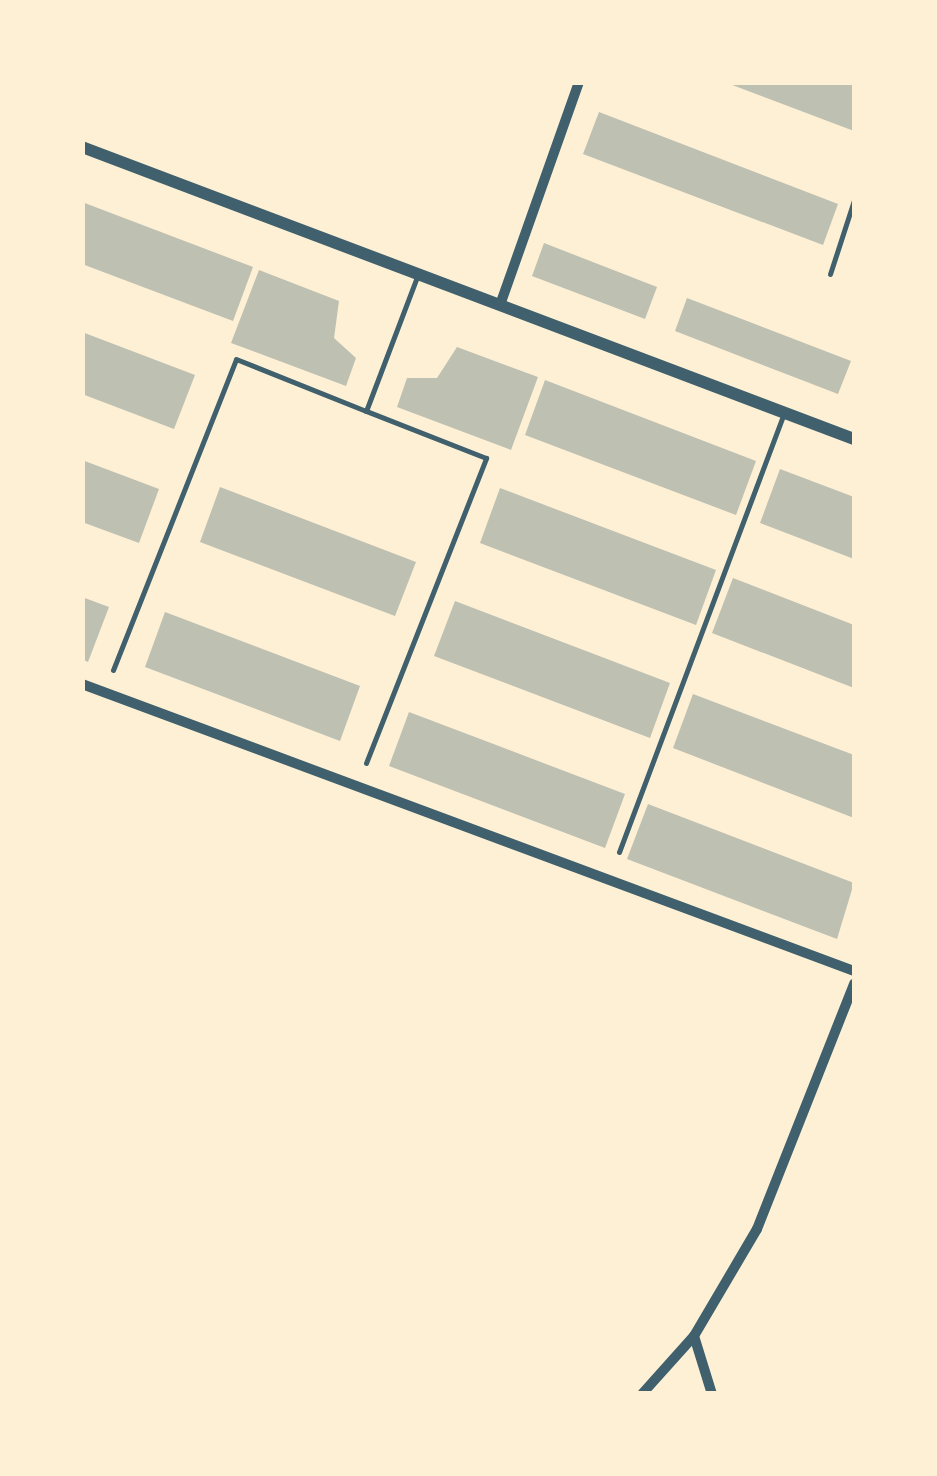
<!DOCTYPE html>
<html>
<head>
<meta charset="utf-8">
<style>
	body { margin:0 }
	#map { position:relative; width:937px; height:1476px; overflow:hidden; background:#fdf0d5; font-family:"DejaVu Sans",sans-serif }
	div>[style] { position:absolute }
	.building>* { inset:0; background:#bec0b2 }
	.service>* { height:5px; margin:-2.5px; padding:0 2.5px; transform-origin:2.5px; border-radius:2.5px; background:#3f606c }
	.minor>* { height:10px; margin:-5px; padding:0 5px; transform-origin:5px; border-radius:5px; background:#3f606c }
	.tertiary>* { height:12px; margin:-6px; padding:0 6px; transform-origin:6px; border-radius:6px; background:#3f606c }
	span { translate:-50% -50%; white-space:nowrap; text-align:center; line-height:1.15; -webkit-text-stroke:10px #fdf0d5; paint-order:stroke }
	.frame { position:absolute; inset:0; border:85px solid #fdf0d5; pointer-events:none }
</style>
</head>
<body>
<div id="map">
	<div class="building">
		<div style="clip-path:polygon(727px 82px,854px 84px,854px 131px,727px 83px)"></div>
		<div style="clip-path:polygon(599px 112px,838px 204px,823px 245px,583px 154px)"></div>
		<div style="clip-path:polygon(82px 202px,253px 267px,233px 321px,82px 264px)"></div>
		<div style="clip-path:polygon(544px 243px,657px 287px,645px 319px,532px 276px)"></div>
		<div style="clip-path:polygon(259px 270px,339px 301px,334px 338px,356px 358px,346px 386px,231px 343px)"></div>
		<div style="clip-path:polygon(687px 298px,851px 361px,838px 394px,675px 331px)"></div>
		<div style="clip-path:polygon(82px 332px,195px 375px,174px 429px,82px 394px)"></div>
		<div style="clip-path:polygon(457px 347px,538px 377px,511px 450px,397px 407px,407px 378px,437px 378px)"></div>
		<div style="clip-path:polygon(545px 380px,756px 461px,736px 515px,525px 435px)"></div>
		<div style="clip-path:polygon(82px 460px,159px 489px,139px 543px,82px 522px)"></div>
		<div style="clip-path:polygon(780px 469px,854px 497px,854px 559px,760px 523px)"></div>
		<div style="clip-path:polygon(220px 487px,416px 562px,395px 616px,200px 542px)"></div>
		<div style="clip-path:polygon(500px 488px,716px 570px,696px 625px,480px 543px)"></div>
		<div style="clip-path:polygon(733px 578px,854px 625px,854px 688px,712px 633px)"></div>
		<div style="clip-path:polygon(82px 597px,109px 607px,88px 662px,82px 659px)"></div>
		<div style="clip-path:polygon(455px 601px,670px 683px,650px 738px,434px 656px)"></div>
		<div style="clip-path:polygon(165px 612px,360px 686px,340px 741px,145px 667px)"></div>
		<div style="clip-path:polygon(693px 694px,854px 755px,854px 818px,673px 748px)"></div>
		<div style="clip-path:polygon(409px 712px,625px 794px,605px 848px,389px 766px)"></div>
		<div style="clip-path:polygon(648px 804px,854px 883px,837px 939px,627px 859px)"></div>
	</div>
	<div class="service">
		<div style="left:830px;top:274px;width:78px;rotate:-72deg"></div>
		<div style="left:113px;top:670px;width:334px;rotate:-68.4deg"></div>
		<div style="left:236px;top:359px;width:140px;rotate:21.8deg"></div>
		<div style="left:366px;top:411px;width:143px;rotate:-69.2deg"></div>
		<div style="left:366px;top:763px;width:328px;rotate:-68.5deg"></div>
		<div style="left:486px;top:458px;width:129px;rotate:-158.6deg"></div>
		<div style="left:619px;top:852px;width:467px;rotate:-69.4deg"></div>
	</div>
	<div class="minor">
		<div style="left:500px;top:305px;width:237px;rotate:-70.5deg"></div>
		<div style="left:82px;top:684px;width:824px;rotate:20.39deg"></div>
		<div style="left:694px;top:1336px;width:61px;rotate:72.8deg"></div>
		<div style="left:642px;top:1394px;width:78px;rotate:-48.1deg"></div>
		<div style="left:694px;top:1336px;width:124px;rotate:-59.5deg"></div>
		<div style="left:757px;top:1229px;width:264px;rotate:-68.4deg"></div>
	</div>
	<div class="tertiary">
		<div style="left:82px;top:147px;width:825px;rotate:20.72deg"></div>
	</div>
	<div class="frame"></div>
</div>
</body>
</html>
